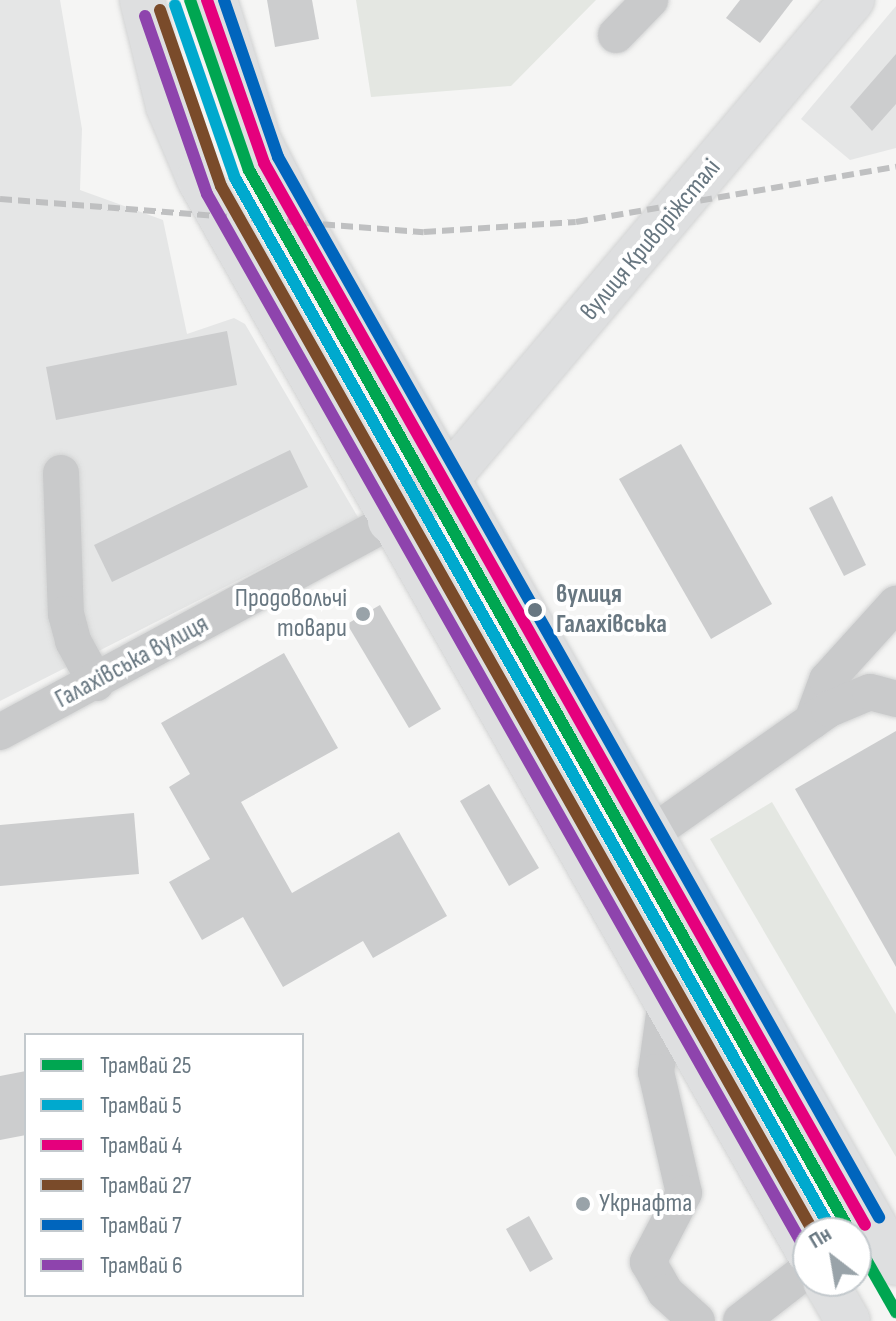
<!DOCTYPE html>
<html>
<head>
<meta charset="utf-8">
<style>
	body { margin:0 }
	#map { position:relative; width:896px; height:1321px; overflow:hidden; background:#f5f5f4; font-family:"Sofia Sans Condensed",sans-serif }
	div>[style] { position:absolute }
	.built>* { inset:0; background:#e5e6e6 }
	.green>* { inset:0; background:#e4e7e2 }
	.building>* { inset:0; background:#cccdce }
	.roads { filter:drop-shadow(0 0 2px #d2d3d3) drop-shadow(0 0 2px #d2d3d3) }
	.minor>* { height:36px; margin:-18px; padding:0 18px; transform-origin:18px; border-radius:18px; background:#c9cacb }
	.major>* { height:44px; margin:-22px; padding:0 22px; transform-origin:22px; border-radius:22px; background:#dedfe0 }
	.rail>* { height:6px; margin-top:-3px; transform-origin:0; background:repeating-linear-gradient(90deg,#bfc0c1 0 12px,transparent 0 18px) }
	.tram-1>* { height:12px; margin:-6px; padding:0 6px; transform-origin:6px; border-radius:6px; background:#00a651 }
	.tram-2>* { height:12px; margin:-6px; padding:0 6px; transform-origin:6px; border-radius:6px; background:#00a9ce }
	.tram-3>* { height:12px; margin:-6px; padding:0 6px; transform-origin:6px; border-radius:6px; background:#e5007d }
	.tram-4>* { height:12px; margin:-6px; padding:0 6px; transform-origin:6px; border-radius:6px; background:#7a4b2a }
	.tram-5>* { height:12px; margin:-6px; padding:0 6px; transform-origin:6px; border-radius:6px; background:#0065bd }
	.tram-6>* { height:12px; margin:-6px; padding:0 6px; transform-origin:6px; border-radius:6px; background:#8e44ad }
	.dots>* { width:22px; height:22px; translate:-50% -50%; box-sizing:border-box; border:4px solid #fff; border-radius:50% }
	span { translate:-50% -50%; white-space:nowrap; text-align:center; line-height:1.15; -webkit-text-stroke:8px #fff; paint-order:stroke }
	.street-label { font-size:26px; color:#687781 }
	.stop-label { font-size:26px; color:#687781; font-weight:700 }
	.left { translate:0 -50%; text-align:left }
	.poi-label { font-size:26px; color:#687781 }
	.right { translate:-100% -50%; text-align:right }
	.legend { position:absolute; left:24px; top:1033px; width:280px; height:264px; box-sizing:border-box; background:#fff; border:2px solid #c3c9cd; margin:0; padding:10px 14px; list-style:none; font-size:24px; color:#687781 }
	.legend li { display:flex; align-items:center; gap:16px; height:40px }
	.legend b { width:40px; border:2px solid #c3c9cd }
	.north { position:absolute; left:792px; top:1217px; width:80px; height:80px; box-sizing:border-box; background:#fff; border:2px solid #c3c9cd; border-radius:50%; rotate:329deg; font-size:22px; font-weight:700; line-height:32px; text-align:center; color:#687781 }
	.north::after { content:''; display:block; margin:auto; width:28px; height:36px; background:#99a3a9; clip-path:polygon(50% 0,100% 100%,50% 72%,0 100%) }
</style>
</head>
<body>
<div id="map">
	<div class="built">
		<div style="clip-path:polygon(0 0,60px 0,82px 129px,80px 190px,163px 220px,187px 334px,234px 318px,245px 324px,359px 519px,0 701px)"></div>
		<div style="clip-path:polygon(896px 6px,896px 148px,850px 160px,801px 119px)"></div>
	</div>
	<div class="green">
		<div style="clip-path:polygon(356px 0,596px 0,511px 86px,371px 97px)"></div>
		<div style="clip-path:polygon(772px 802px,896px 1014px,896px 1157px,710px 839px)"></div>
	</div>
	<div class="building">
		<div style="clip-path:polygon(267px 0,312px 0,319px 39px,275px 47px)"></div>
		<div style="clip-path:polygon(740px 0,793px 0,760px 43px,726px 18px)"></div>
		<div style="clip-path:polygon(896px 54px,896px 104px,872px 131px,850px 107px)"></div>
		<div style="clip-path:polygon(227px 331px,237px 385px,56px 420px,46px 367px)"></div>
		<div style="clip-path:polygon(681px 444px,772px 604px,711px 639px,619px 479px)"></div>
		<div style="clip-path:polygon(290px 450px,308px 487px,112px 582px,94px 545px)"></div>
		<div style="clip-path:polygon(832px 496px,866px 565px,844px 576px,809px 508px)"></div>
		<div style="clip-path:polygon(380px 605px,441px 709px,409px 728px,347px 624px)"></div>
		<div style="clip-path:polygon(284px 653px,338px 748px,241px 802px,292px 893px,399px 832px,447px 916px,373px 958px,363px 941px,283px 987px,243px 917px,202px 940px,169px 882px,210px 859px,169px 787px,190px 774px,161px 723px)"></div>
		<div style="clip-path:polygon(896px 731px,896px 967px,795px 789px)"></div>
		<div style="clip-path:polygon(489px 784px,539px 868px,509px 886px,460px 801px)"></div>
		<div style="clip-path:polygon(134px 813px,139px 874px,0 886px,0 825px)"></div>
		<div style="clip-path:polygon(26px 1071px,26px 1135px,0 1140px,0 1076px)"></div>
		<div style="clip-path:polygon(529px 1216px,553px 1259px,530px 1272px,506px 1229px)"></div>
	</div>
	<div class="roads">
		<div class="minor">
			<div style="left:616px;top:35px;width:49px;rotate:-45.8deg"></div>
			<div style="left:61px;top:473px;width:141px;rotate:88deg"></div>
			<div style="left:66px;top:614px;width:28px;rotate:75deg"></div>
			<div style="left:73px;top:641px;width:48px;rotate:61.3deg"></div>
			<div style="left:812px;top:721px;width:44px;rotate:-69.9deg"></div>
			<div style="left:827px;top:680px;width:103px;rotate:-47.8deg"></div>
			<div style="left:0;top:732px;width:443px;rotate:-28.4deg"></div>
			<div style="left:651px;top:834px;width:218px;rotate:-35.1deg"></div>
			<div style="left:829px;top:709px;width:44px;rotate:-22.5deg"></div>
			<div style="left:870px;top:692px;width:27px;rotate:15deg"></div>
			<div style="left:667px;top:993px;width:80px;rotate:97.9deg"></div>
			<div style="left:656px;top:1072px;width:124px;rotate:77deg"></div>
			<div style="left:684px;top:1193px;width:78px;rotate:117.6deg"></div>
			<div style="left:648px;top:1262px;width:34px;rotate:60deg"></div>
			<div style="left:665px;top:1292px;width:43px;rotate:42.2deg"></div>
			<div style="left:741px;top:1321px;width:85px;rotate:-37.8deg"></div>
		</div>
		<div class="major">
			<div style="left:142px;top:0;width:109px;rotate:76.2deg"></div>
			<div style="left:168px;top:106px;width:79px;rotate:67deg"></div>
			<div style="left:199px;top:179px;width:1233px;rotate:60.4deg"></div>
			<div style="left:215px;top:0;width:148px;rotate:72.7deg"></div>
			<div style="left:259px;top:141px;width:92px;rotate:62.9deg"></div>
			<div style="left:301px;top:223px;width:1198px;rotate:60.23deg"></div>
			<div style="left:390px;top:521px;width:72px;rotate:-36.6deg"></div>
			<div style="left:448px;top:478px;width:626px;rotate:-49.8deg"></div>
			<div style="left:825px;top:1281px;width:46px;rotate:60.1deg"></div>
		</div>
	</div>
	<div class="rail">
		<div style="left:0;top:199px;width:425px;rotate:4.5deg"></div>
		<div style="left:424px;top:232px;width:152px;rotate:-3.8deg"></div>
		<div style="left:576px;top:222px;width:325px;rotate:-9.8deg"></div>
	</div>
	<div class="tram-1">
		<div style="left:190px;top:0;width:180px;rotate:70.9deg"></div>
		<div style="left:249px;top:170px;width:1222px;rotate:60.48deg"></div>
		<div style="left:856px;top:1242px;width:81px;rotate:60.3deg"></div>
	</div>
	<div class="tram-2">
		<div style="left:175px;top:5px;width:183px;rotate:70.9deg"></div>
		<div style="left:235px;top:178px;width:1213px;rotate:60.45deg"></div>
	</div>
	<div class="tram-3">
		<div style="left:207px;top:0;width:173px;rotate:70.7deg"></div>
		<div style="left:264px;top:163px;width:1220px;rotate:60.49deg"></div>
	</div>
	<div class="tram-4">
		<div style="left:160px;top:10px;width:186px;rotate:70.9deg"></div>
		<div style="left:221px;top:186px;width:1203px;rotate:60.47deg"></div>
	</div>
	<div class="tram-5">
		<div style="left:224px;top:0;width:166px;rotate:71deg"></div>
		<div style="left:278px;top:157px;width:1219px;rotate:60.45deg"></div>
	</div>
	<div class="tram-6">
		<div style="left:145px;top:16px;width:188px;rotate:70.8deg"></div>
		<div style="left:207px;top:194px;width:1219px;rotate:60.45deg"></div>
	</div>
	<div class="dots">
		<div style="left:535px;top:610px;background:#687781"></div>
		<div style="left:363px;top:614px;background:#99a3a9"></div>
		<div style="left:583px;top:1204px;background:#99a3a9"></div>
	</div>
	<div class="street-label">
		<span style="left:651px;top:240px;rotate:-50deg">вулиця Криворіжсталі</span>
		<span style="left:132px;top:662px;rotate:-28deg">Галахівська вулиця</span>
	</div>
	<div class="stop-label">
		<span class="left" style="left:556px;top:610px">вулиця<br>Галахівська</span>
	</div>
	<div class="poi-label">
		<span class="right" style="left:347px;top:614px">Продовольчі<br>товари</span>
		<span class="left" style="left:599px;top:1204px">Укрнафта</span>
	</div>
	<ul class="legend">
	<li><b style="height:10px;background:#00a651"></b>Трамвай 25</li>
	<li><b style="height:10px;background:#00a9ce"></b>Трамвай 5</li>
	<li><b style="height:10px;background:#e5007d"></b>Трамвай 4</li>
	<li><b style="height:10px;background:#7a4b2a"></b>Трамвай 27</li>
	<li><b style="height:10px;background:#0065bd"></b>Трамвай 7</li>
	<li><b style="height:10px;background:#8e44ad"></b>Трамвай 6</li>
	</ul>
	<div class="north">Пн</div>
</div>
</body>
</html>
